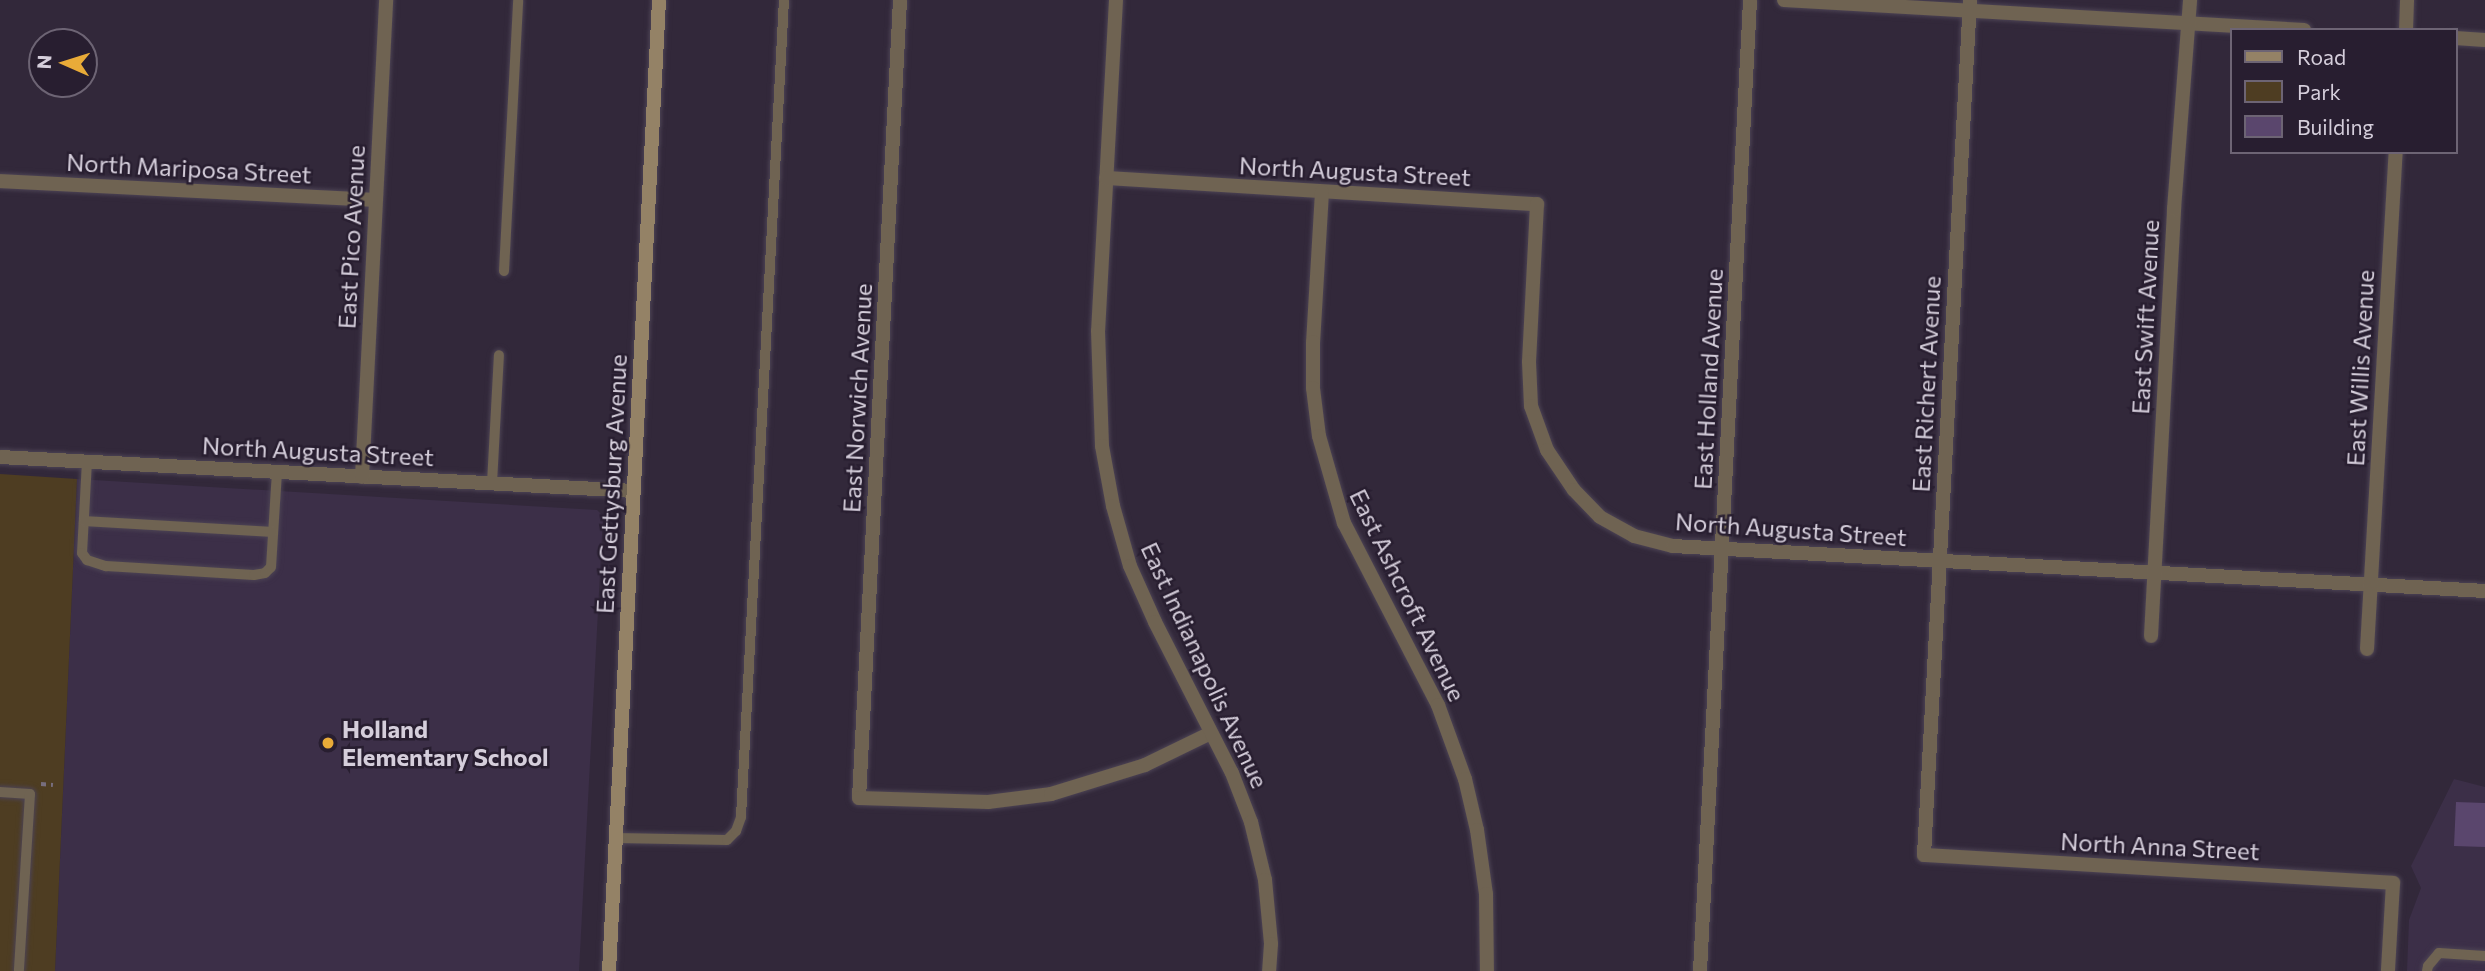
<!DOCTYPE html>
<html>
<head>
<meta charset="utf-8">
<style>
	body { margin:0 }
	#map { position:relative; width:2485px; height:971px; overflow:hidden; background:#32283a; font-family:Commissioner,sans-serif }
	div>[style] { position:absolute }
	.built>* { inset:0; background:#3c2f48 }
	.green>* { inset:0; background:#4e3d22 }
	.building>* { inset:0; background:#5a466d }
	.path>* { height:3.5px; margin-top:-1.75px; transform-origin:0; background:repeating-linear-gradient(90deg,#776e7e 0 5px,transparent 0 10px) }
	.roads { filter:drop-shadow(0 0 2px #4c4354) drop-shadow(0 0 2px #4c4354) }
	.lane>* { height:10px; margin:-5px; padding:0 5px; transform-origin:5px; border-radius:5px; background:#6f6352 }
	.street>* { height:14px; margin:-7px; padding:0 7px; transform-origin:7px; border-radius:7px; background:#6f6352 }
	.secondary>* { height:14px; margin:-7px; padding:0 7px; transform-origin:7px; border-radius:7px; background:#948266 }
	.dots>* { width:19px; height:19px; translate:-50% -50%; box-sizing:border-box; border:4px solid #281e30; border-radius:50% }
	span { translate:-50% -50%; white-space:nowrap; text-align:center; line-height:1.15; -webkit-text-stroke:5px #281e30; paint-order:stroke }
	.street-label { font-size:24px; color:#d5cedb }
	.poi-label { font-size:24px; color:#d5cedb; font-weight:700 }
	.left { translate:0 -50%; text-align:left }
	.legend { position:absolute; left:2230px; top:28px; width:228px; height:126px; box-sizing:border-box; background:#281e30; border:2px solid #6d6474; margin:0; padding:9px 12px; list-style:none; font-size:21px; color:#d5cedb }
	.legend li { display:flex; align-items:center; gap:14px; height:35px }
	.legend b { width:35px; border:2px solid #6d6474 }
	.north { position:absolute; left:28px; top:28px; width:70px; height:70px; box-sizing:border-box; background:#281e30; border:2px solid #6d6474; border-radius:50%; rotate:273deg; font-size:19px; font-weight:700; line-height:28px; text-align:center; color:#d5cedb }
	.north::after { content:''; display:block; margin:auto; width:24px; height:32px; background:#e9ab38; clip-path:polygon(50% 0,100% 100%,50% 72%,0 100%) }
</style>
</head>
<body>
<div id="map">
	<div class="built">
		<div style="clip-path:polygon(77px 479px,597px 510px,603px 516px,579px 971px,55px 971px)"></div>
		<div style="clip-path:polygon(2454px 779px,2485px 787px,2485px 971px,2407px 971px,2409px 920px,2421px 888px,2411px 866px)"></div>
	</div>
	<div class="green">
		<div style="clip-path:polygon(0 474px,77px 479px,55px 971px,0 971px)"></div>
	</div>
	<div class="building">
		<div style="clip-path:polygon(2456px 802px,2485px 803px,2485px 847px,2454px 846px)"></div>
	</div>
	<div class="path">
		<div style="left:41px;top:784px;width:12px;rotate:5deg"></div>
	</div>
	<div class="roads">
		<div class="lane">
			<div style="left:504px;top:271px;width:271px;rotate:-87deg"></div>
			<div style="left:87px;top:461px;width:92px;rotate:93.1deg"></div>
			<div style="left:82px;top:553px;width:9px;rotate:54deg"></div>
			<div style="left:87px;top:560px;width:20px;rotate:18deg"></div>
			<div style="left:106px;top:566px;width:148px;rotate:3.5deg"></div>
			<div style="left:254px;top:575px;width:11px;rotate:-10deg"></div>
			<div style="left:265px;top:573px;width:8px;rotate:-45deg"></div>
			<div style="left:271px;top:567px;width:96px;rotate:-86.4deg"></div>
			<div style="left:492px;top:483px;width:128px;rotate:-86.9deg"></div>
			<div style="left:84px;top:521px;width:189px;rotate:3.3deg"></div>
			<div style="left:0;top:792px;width:30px;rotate:4deg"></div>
			<div style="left:30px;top:794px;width:177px;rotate:93.6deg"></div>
			<div style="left:616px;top:838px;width:111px;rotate:1deg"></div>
			<div style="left:727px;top:840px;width:13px;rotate:-45deg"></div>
			<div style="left:736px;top:831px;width:15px;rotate:-70deg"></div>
			<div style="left:741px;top:817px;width:818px;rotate:-86.99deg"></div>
			<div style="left:2427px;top:971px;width:5px;rotate:-79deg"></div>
			<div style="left:2428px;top:966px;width:17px;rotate:-50deg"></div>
			<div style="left:2439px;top:953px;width:46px;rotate:3.7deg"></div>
		</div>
		<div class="street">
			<div style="left:900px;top:0;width:799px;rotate:92.94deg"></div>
			<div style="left:859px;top:798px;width:129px;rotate:1.8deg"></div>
			<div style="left:988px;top:802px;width:64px;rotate:-7.2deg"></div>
			<div style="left:1051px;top:794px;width:98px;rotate:-17.1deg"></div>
			<div style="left:1145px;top:765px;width:73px;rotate:-25.9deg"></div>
			<div style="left:1116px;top:0;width:331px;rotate:93.1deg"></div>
			<div style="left:1098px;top:331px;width:115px;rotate:88deg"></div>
			<div style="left:1102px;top:446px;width:61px;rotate:79.6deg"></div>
			<div style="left:1113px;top:506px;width:62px;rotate:74.2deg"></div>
			<div style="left:1130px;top:566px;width:61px;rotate:65.9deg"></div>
			<div style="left:1155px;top:622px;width:169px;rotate:63deg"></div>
			<div style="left:1232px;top:773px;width:53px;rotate:68.8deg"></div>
			<div style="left:1251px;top:822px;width:60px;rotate:76.4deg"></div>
			<div style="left:1265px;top:880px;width:64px;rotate:84.6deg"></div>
			<div style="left:1271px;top:944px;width:27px;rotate:94deg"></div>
			<div style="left:1784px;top:0;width:521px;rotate:3.3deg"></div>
			<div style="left:1970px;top:0;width:856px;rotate:93.08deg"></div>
			<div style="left:1924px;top:855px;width:470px;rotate:3.4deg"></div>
			<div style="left:2393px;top:883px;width:88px;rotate:93.3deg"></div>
			<div style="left:2406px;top:30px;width:30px;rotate:-88deg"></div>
			<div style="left:2455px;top:38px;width:30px;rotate:4deg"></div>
			<div style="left:1106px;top:178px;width:432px;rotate:3.5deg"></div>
			<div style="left:1537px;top:204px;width:158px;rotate:92.9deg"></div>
			<div style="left:1529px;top:362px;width:44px;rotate:87.4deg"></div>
			<div style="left:1531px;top:406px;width:47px;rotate:70deg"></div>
			<div style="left:1547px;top:450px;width:48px;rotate:56deg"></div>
			<div style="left:1574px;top:490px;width:37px;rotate:46deg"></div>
			<div style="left:1600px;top:517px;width:39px;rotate:29deg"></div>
			<div style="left:1634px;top:536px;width:40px;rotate:14.4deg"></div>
			<div style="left:1673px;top:546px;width:813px;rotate:3.17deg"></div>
			<div style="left:0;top:181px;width:375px;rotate:2.9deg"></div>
			<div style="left:1322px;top:192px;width:150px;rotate:93.4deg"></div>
			<div style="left:1313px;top:342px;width:46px;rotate:90deg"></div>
			<div style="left:1313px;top:388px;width:48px;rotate:82.9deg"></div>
			<div style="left:1319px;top:436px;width:91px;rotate:74deg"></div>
			<div style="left:1344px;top:523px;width:205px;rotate:62.7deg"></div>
			<div style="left:1438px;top:705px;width:79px;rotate:70deg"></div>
			<div style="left:1465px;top:779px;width:52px;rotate:76.8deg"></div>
			<div style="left:1477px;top:830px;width:65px;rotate:82deg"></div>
			<div style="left:1486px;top:894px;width:77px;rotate:89.3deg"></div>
			<div style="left:0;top:457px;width:634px;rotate:3.07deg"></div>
			<div style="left:362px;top:477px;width:478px;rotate:-87.1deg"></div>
			<div style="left:2151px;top:636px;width:428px;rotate:-86.9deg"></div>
			<div style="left:2174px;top:209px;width:210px;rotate:-85.6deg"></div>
			<div style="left:2367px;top:649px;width:498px;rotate:-86.7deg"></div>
			<div style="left:1700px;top:971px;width:972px;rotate:-87.05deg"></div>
		</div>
		<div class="secondary">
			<div style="left:609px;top:971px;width:972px;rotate:-87.05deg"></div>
		</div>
	</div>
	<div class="dots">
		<div style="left:328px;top:743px;background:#e9ab38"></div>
	</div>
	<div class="street-label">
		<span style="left:189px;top:168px;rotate:3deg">North Mariposa Street</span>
		<span style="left:1355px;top:171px;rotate:3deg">North Augusta Street</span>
		<span style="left:351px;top:237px;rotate:-87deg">East Pico Avenue</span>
		<span style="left:2145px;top:317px;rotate:-87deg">East Swift Avenue</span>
		<span style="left:2360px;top:368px;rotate:-87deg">East Willis Avenue</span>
		<span style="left:1708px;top:379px;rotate:-87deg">East Holland Avenue</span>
		<span style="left:1926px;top:384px;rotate:-87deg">East Richert Avenue</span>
		<span style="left:857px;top:398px;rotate:-87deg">East Norwich Avenue</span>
		<span style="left:318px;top:451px;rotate:3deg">North Augusta Street</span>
		<span style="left:611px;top:484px;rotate:-87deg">East Gettysburg Avenue</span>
		<span style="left:1791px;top:529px;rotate:4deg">North Augusta Street</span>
		<span style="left:1408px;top:595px;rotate:64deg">East Ashcroft Avenue</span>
		<span style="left:1205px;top:665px;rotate:65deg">East Indianapolis Avenue</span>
		<span style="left:2160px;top:846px;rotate:3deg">North Anna Street</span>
	</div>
	<div class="poi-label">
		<span class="left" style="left:342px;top:743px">Holland<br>Elementary School</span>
	</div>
	<ul class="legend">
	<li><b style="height:9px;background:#948266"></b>Road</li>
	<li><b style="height:19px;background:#4e3d22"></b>Park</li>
	<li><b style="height:19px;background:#5a466d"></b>Building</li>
	</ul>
	<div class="north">N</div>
</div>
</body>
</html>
